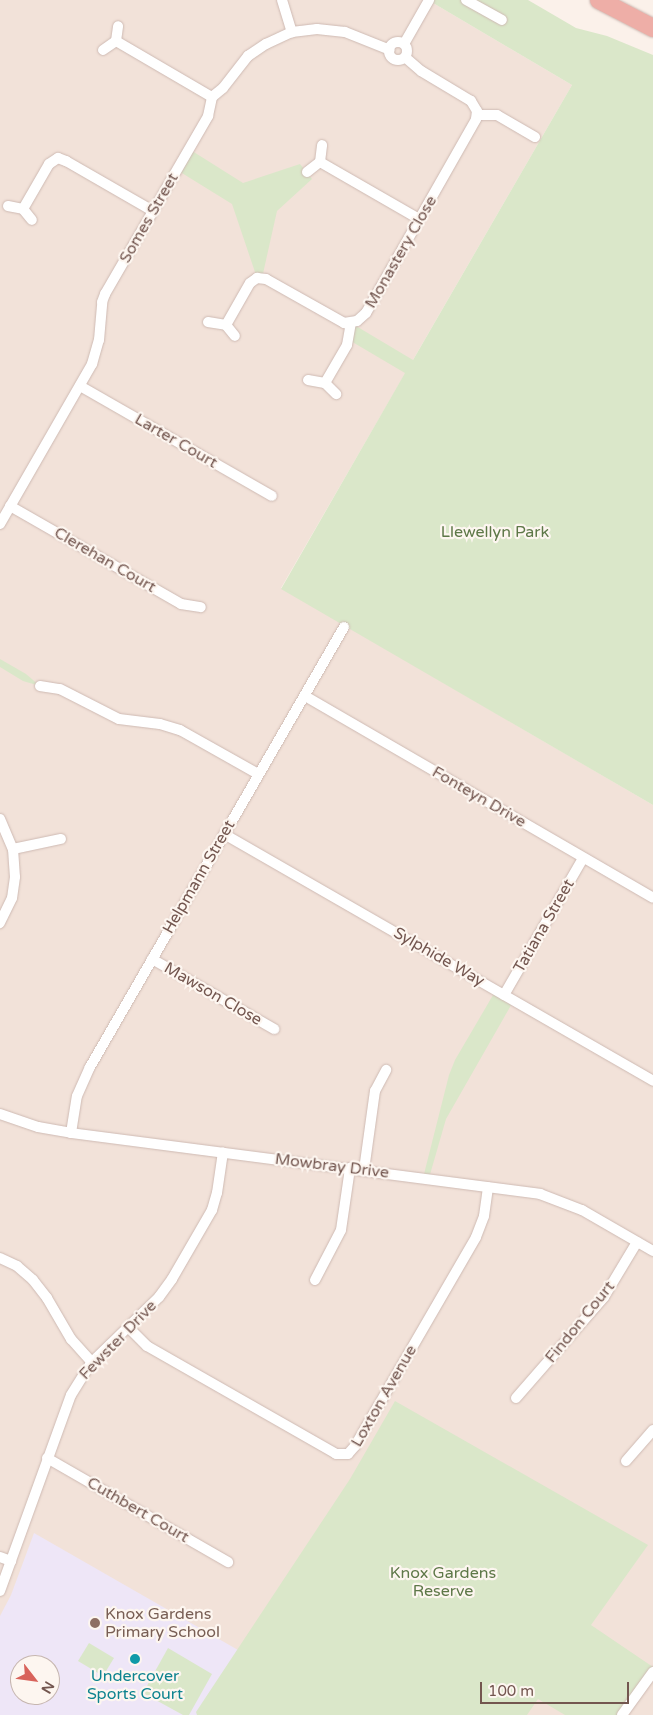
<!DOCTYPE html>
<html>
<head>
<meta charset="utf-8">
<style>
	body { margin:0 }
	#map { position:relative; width:653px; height:1715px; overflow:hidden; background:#fbf1ea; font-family:"Varela Round",sans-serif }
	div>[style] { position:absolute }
	.residential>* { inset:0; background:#f2e2d9 }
	.education>* { inset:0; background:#eee6f7 }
	.green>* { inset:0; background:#dae7c9 }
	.roads { filter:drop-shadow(0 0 1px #cebab3) drop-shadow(0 0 1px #cebab3) }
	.minor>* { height:10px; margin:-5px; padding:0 5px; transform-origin:5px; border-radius:5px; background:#fff }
	.minor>.ring { margin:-5px; padding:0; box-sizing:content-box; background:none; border:10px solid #fff; border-radius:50% }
	.motorway>* { height:18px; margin:-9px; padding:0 9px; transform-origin:9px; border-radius:9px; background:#eeaea7 }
	.dots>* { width:14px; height:14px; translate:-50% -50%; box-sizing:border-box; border:2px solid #fdf6f0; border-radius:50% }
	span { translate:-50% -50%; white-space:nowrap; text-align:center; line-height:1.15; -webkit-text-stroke:4.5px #fdf6f0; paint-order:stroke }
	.street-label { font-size:16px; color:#73564f }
	.park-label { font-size:16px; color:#5e7848 }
	.education-label { font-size:16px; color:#785e54 }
	.left { translate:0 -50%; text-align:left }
	.culture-label { font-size:16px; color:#0d838f }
	.north { position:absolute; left:10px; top:1655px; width:50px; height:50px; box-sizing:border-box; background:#fdf6f0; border:1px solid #c6b6b0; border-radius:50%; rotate:120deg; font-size:14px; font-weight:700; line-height:20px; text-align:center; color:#73564f }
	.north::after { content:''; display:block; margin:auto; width:18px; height:22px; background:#d8635b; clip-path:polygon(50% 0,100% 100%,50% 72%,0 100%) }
	.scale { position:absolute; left:480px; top:1682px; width:149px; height:22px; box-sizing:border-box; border:2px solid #73564f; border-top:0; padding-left:6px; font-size:15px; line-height:18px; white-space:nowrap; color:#73564f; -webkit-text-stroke:4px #fdf6f0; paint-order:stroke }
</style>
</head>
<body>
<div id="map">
	<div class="residential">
		<div style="clip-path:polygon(evenodd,0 0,428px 0,572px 85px,281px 588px,653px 805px,653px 1715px,0 1715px,0 0,20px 1665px,50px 1665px,50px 1695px,20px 1695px,20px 1665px)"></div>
	</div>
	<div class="education">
		<div style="clip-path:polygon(evenodd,34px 1533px,238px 1650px,197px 1712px,197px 1715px,0 1715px,0 1616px,11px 1595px,34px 1533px,20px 1665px,50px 1665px,50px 1695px,20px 1695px,20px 1665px)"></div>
	</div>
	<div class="green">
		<div style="clip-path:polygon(428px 0,528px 0,576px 28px,607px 36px,653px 55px,653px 805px,281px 589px,405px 373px,349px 340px,351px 323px,413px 360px,572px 85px)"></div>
		<div style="clip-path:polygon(189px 149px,243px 183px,300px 164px,312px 179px,277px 211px,262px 278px,257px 278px,232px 204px,177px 170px)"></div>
		<div style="clip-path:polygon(0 659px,26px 674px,40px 686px,23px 681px,0 667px)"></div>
		<div style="clip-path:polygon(496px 990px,514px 1000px,446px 1119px,429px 1178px,423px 1178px,449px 1075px,455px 1060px)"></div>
		<div style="clip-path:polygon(395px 1401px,648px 1545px,591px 1625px,653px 1667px,653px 1672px,622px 1715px,565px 1715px,538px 1699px,527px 1715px,197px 1715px,196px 1712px,350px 1479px)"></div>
		<div style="clip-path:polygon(89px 1643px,114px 1658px,103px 1676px,78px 1661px)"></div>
		<div style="clip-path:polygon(168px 1648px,212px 1674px,189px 1715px,183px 1715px,143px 1693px)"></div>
	</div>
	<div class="roads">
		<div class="minor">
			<div style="left:282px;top:0;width:34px;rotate:73deg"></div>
			<div style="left:466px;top:0;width:41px;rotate:29.1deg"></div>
			<div style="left:116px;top:41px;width:111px;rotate:30.3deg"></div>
			<div class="ring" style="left:389px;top:42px;width:8px;height:8px"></div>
			<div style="left:404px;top:44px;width:51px;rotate:-60.4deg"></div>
			<div style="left:103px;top:50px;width:16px;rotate:-35deg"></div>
			<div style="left:116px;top:41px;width:15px;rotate:-82deg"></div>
			<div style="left:477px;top:115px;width:20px"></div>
			<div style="left:497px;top:115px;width:44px;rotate:30.1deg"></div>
			<div style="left:320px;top:162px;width:114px;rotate:29.9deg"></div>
			<div style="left:307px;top:172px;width:16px;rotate:-38deg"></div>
			<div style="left:320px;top:162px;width:17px;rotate:-83deg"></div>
			<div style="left:8px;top:206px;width:15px;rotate:11deg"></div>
			<div style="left:23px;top:209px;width:14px;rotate:51deg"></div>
			<div style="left:23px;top:209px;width:52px;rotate:-60deg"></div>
			<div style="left:49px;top:164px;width:11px;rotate:-34deg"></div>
			<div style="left:58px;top:158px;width:9px;rotate:21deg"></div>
			<div style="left:66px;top:161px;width:100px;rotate:29.9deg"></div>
			<div style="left:208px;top:322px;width:18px;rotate:9deg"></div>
			<div style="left:226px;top:325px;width:14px;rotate:51deg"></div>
			<div style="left:226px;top:325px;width:48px;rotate:-60.3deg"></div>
			<div style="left:250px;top:283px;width:9px;rotate:-36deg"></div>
			<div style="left:257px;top:278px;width:9px;rotate:6deg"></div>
			<div style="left:266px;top:279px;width:90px;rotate:29.4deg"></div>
			<div style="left:344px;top:323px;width:13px;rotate:-9deg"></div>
			<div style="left:357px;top:321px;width:12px;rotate:-42deg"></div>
			<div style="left:366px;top:313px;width:223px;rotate:-60.4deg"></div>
			<div style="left:476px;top:119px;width:8px;rotate:-83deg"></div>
			<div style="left:477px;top:111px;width:12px;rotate:-121deg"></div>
			<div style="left:471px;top:101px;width:58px;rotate:-149deg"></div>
			<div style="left:421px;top:71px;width:21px;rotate:-139deg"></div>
			<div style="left:308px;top:380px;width:17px;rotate:10deg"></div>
			<div style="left:325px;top:383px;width:16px;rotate:45deg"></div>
			<div style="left:325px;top:383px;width:44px;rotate:-59.9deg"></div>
			<div style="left:347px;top:345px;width:22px;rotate:-80deg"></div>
			<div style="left:80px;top:386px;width:221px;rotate:29.8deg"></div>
			<div style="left:10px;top:506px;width:197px;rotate:29.8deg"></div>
			<div style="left:181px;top:604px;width:20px;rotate:9deg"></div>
			<div style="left:0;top:524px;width:185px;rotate:-60.1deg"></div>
			<div style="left:92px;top:364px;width:25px;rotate:-74deg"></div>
			<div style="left:99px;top:340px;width:38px;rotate:-85deg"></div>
			<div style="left:102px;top:302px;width:9px;rotate:-69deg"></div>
			<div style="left:105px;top:294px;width:206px;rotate:-59.9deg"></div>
			<div style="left:208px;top:116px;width:19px;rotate:-78deg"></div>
			<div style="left:212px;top:97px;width:14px;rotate:-39deg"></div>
			<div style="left:223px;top:88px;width:41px;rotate:-52deg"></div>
			<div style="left:248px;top:56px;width:22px;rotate:-34deg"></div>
			<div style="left:266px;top:44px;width:29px;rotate:-25deg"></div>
			<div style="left:292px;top:32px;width:25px;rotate:-7deg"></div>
			<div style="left:317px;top:29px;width:28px;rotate:6deg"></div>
			<div style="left:345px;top:32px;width:48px;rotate:21.8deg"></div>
			<div style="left:40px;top:686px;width:20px;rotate:9deg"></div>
			<div style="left:60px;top:689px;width:66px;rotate:27deg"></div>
			<div style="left:119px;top:719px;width:41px;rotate:7deg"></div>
			<div style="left:160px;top:724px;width:21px;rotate:17deg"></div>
			<div style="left:180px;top:730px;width:90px;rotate:29.4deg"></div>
			<div style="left:305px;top:696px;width:402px;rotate:30.1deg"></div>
			<div style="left:0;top:819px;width:33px;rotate:67deg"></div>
			<div style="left:13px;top:849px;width:28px;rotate:86deg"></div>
			<div style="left:15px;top:877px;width:21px;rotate:98deg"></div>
			<div style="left:12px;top:898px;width:28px;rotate:116deg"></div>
			<div style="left:224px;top:834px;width:495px;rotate:29.9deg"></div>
			<div style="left:13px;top:849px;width:49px;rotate:-11.8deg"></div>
			<div style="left:152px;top:959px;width:141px;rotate:29.8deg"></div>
			<div style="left:504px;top:995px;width:158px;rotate:-60deg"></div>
			<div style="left:0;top:1114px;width:40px;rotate:18.9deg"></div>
			<div style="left:38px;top:1127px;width:34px;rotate:10deg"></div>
			<div style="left:71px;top:1133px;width:473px;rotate:7.4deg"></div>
			<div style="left:540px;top:1194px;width:45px;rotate:20.9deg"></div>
			<div style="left:582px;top:1210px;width:82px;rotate:30deg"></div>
			<div style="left:71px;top:1133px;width:37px;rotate:-81deg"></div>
			<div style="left:77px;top:1096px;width:32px;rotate:-66deg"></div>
			<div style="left:90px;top:1067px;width:508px;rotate:-60deg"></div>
			<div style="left:364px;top:1170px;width:80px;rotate:-82.1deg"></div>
			<div style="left:375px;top:1091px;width:24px;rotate:-62deg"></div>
			<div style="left:0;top:1258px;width:19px;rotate:25deg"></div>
			<div style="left:17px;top:1266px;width:21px;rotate:41deg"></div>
			<div style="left:33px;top:1280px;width:23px;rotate:52deg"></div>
			<div style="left:47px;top:1298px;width:48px;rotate:59.7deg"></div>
			<div style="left:71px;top:1339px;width:31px;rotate:48deg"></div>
			<div style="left:315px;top:1280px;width:56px;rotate:-62.5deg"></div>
			<div style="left:341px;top:1230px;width:63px;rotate:-81.7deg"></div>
			<div style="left:128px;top:1327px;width:27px;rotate:45deg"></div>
			<div style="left:147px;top:1346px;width:218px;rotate:29.7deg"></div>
			<div style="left:336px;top:1454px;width:12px"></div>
			<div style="left:348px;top:1454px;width:11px;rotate:-49deg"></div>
			<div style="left:355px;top:1446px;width:241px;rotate:-59.9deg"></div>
			<div style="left:476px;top:1237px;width:22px;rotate:-69deg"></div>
			<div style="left:484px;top:1216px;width:29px;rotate:-82deg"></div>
			<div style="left:516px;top:1398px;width:134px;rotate:-48.9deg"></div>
			<div style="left:604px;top:1297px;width:64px;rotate:-59deg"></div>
			<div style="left:47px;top:1458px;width:209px;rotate:29.9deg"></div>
			<div style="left:626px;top:1461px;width:41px;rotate:-48.9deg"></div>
			<div style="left:0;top:1557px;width:12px;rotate:20deg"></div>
			<div style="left:0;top:1591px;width:208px;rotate:-70.1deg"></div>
			<div style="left:71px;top:1395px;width:39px;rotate:-58deg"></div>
			<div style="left:92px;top:1362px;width:93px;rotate:-44.1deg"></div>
			<div style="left:159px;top:1297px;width:22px;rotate:-54deg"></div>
			<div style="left:172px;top:1279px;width:80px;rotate:-59.9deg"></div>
			<div style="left:212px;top:1210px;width:18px;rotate:-74deg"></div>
			<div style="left:217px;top:1193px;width:41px;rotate:-81.7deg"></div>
			<div style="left:622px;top:1715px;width:53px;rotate:-54.2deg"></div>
		</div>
		<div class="motorway">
			<div style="left:599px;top:0;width:61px;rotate:27.4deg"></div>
		</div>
	</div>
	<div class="dots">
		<div style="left:95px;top:1623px;background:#8d6e63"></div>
		<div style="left:135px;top:1659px;background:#0f9aa8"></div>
	</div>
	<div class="street-label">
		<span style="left:149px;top:218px;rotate:-60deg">Somes Street</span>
		<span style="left:401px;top:252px;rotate:-60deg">Monastery Close</span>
		<span style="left:176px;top:441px;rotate:30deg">Larter Court</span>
		<span style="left:105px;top:560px;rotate:30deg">Clerehan Court</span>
		<span style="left:479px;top:797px;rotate:30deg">Fonteyn Drive</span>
		<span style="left:199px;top:877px;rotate:-60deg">Helpmann Street</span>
		<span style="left:544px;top:926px;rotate:-60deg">Tatiana Street</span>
		<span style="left:439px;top:957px;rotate:30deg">Sylphide Way</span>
		<span style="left:213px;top:994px;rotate:30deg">Mawson Close</span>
		<span style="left:332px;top:1166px;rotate:7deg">Mowbray Drive</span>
		<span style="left:580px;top:1322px;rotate:-51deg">Findon Court</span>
		<span style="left:118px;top:1340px;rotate:-46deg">Fewster Drive</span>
		<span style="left:384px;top:1396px;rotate:-60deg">Loxton Avenue</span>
		<span style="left:138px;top:1510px;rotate:30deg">Cuthbert Court</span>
	</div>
	<div class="park-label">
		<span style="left:495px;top:532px">Llewellyn Park</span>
		<span style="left:443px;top:1582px">Knox Gardens<br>Reserve</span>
	</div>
	<div class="education-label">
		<span class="left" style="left:105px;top:1623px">Knox Gardens<br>Primary School</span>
	</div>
	<div class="culture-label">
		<span style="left:135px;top:1685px">Undercover<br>Sports Court</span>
	</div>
	<div class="north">N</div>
	<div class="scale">100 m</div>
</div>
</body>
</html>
